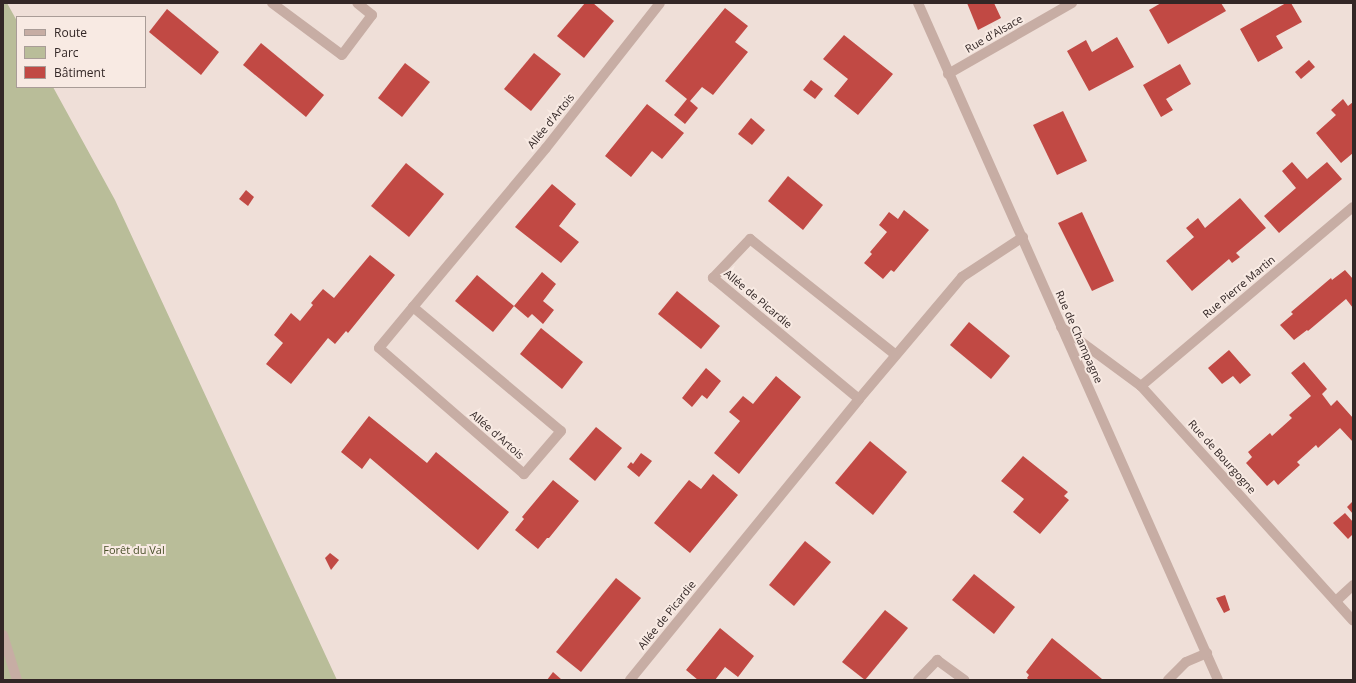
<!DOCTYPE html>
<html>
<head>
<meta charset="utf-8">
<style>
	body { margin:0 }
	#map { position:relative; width:1356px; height:683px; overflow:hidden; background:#efdfd8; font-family:"Open Sans",sans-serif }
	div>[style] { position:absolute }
	.green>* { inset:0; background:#b9bd99 }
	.building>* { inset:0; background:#c14944 }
	.minor>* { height:10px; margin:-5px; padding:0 5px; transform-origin:5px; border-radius:5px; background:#c7ada4 }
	span { translate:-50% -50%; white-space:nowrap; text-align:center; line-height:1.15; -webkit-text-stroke:4px #f8eae3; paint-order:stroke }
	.street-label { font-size:11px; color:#332726 }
	.park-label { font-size:11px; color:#4a502a }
	.frame { position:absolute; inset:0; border:4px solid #332726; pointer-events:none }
	.legend { position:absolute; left:16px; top:16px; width:130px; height:72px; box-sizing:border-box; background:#f8eae3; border:1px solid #a99c97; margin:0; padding:5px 7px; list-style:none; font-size:12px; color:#332726 }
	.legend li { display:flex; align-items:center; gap:8px; height:20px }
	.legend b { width:20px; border:1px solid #a99c97 }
</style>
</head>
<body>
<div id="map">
	<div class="green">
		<div style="clip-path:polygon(3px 3px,7px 3px,17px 21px,17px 87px,53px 87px,115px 200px,337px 680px,3px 680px)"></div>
	</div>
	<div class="building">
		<div style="clip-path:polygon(585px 3px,593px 3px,614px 21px,584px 58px,557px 36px)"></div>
		<div style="clip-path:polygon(967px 3px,994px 3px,1001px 18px,978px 30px)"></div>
		<div style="clip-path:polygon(1161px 3px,1221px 3px,1226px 11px,1168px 44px,1149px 10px)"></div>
		<div style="clip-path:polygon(1286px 3px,1291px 3px,1302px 22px,1276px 36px,1283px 48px,1258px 62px,1240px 29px)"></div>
		<div style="clip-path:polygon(725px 8px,748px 26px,735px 42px,748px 52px,713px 95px,702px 87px,690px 101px,698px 108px,685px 124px,674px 115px,687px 99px,665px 81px)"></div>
		<div style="clip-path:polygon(167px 9px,219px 52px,201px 75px,149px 32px)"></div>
		<div style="clip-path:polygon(844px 35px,893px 74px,858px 115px,834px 96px,848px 79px,823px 59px)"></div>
		<div style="clip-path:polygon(1117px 37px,1134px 67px,1089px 91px,1067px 51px,1086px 40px,1092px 52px)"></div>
		<div style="clip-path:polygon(261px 43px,324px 95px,306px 117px,243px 65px)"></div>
		<div style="clip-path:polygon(534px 53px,561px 74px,531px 111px,504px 89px)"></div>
		<div style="clip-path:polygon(1309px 60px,1315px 67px,1301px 79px,1295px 72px)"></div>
		<div style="clip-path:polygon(405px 63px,430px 82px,402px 117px,378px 98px)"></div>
		<div style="clip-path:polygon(1180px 64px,1191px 84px,1166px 99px,1173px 110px,1161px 117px,1143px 85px)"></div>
		<div style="clip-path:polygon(811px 80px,823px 89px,815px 99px,803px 90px)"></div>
		<div style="clip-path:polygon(1343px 99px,1348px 106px,1353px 102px,1353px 153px,1341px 163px,1316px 133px,1336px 115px,1331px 110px)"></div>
		<div style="clip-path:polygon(647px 104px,684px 133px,662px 159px,652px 151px,631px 177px,605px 156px)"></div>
		<div style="clip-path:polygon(1063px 111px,1087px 161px,1057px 175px,1033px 125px)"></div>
		<div style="clip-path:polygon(751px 118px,765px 130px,752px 145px,738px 134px)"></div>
		<div style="clip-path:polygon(1292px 162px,1307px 179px,1327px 162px,1342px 179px,1279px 233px,1264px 216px,1296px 188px,1282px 171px)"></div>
		<div style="clip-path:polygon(406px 163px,444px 194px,409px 237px,371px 206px)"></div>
		<div style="clip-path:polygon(788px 176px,823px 205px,803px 230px,768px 201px)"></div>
		<div style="clip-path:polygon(552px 184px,576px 204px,559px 226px,579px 242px,561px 263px,515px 227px)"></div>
		<div style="clip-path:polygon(246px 190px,254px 197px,248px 206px,239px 199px)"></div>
		<div style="clip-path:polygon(1240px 198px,1266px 228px,1236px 253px,1240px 257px,1232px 263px,1229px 259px,1192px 291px,1166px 261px,1194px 237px,1186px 228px,1198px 218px,1205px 228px)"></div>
		<div style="clip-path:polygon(904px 210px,929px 230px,894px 272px,891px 270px,883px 279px,864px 263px,872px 254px,870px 252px,887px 232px,879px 225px,889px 212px,898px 219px)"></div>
		<div style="clip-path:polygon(1082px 212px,1114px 281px,1092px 291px,1058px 223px)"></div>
		<div style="clip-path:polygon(370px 255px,395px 275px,348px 333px,346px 331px,335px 344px,328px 338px,291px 384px,266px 364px,283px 343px,274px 335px,291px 313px,300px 321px,313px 305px,311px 303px,323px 289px,334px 298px)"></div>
		<div style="clip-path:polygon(1345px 270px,1353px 279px,1353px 308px,1346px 299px,1308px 331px,1307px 330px,1294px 340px,1280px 325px,1293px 314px,1291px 312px,1331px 278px,1332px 280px)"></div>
		<div style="clip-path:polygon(542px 272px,556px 284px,543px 301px,554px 310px,543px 324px,532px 314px,528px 318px,514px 306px)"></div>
		<div style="clip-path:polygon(477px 275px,514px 306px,493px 332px,455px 301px)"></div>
		<div style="clip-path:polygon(677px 291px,720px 326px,701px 349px,658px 314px)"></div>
		<div style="clip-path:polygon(969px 322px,1010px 356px,991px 379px,950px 345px)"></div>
		<div style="clip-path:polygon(541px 328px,583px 362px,562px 389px,520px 354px)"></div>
		<div style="clip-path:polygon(1229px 350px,1251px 375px,1240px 384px,1233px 376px,1222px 384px,1208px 368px)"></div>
		<div style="clip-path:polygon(1304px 362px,1327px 389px,1322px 394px,1331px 406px,1337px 400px,1353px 418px,1353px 442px,1340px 428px,1318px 448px,1316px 445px,1306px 454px,1297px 462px,1300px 465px,1278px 485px,1274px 480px,1267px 486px,1246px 463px,1252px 457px,1248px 452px,1270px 433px,1272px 436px,1292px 418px,1289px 415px,1311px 396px,1291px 373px)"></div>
		<div style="clip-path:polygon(706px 368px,721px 381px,707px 399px,702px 395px,692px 407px,682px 398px)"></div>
		<div style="clip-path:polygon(776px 376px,801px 397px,739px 474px,714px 453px,740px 421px,729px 412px,743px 396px,753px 404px)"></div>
		<div style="clip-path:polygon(369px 416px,427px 463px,436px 452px,509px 512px,478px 550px,370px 458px,362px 469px,341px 452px)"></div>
		<div style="clip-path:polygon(596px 427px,622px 448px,595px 481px,569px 459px)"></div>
		<div style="clip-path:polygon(870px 441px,907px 472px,873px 515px,835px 483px)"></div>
		<div style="clip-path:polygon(641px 453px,652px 461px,639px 477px,627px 467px,631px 462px,633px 464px)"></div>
		<div style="clip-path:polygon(1023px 456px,1068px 492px,1064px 496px,1069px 500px,1040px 534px,1013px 512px,1024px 499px,1001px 481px)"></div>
		<div style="clip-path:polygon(713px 474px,738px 495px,690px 553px,654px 523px,689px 480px,701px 489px)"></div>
		<div style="clip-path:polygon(553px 480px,579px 501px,549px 538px,547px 538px,538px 549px,515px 530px,524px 519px,522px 517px)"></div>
		<div style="clip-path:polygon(1353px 501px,1353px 514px,1347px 507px)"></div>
		<div style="clip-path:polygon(1345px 513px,1353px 522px,1353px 534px,1348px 539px,1333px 523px)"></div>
		<div style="clip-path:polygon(805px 541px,831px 562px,794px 606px,769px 585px)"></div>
		<div style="clip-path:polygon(330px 553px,339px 560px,331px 570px,325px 558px)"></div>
		<div style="clip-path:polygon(974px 574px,1015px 607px,994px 634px,952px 600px)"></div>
		<div style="clip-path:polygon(616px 578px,641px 598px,581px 672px,556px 652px)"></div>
		<div style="clip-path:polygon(1225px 595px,1230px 610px,1224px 613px,1216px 598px)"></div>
		<div style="clip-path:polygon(885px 610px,908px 628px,865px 680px,842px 662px)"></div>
		<div style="clip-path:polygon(720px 628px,754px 656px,738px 677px,725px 667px,715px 680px,698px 680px,686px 670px)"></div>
		<div style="clip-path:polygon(1052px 638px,1102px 679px,1101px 680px,1029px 680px,1027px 678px,1029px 675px,1026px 672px)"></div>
		<div style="clip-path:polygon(553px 672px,562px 680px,547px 680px)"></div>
	</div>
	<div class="minor">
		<div style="left:272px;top:3px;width:87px;rotate:36.6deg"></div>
		<div style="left:342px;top:55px;width:50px;rotate:-53.1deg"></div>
		<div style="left:372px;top:15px;width:19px;rotate:-141deg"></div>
		<div style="left:918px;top:3px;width:740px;rotate:66.1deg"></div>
		<div style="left:948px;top:74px;width:143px;rotate:-29.8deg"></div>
		<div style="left:413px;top:307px;width:193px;rotate:40deg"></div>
		<div style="left:561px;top:431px;width:57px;rotate:130.7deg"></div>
		<div style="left:524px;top:474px;width:192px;rotate:-139deg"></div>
		<div style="left:379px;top:348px;width:53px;rotate:-50.3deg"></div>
		<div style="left:413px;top:307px;width:207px;rotate:-50.1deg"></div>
		<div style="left:546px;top:148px;width:184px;rotate:-51.8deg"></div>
		<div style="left:1061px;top:327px;width:99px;rotate:36.4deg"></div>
		<div style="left:1141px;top:386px;width:316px;rotate:47.9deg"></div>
		<div style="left:1141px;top:386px;width:277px;rotate:-40.2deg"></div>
		<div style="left:859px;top:399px;width:190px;rotate:-140.3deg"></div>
		<div style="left:713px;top:278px;width:54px;rotate:-46.5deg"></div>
		<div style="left:750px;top:239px;width:186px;rotate:38.5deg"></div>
		<div style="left:1336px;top:601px;width:23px;rotate:-43deg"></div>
		<div style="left:3px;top:635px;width:47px;rotate:72.7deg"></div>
		<div style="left:630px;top:680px;width:362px;rotate:-50.8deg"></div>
		<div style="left:859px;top:399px;width:160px;rotate:-49.8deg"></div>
		<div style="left:962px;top:277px;width:73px;rotate:-33.3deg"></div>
		<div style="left:918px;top:680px;width:28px;rotate:-46deg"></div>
		<div style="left:937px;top:660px;width:34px;rotate:36deg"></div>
		<div style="left:1168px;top:680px;width:25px;rotate:-45deg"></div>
		<div style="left:1186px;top:662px;width:23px;rotate:-23deg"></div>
	</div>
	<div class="street-label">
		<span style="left:994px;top:34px;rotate:-30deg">Rue d'Alsace</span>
		<span style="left:551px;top:121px;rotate:-51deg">Allée d'Artois</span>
		<span style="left:1239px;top:287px;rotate:-40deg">Rue Pierre Martin</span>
		<span style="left:758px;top:299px;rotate:40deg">Allée de Picardie</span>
		<span style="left:1079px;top:337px;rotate:66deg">Rue de Champagne</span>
		<span style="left:497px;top:435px;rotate:41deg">Allée d'Artois</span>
		<span style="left:1222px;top:457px;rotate:48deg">Rue de Bourgogne</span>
		<span style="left:667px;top:615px;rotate:-51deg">Allée de Picardie</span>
	</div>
	<div class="park-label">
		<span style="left:134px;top:550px">Forêt du Val</span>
	</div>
	<div class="frame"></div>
	<ul class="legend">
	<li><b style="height:5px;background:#c7ada4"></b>Route</li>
	<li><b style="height:11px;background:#b9bd99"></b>Parc</li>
	<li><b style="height:11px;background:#c14944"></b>Bâtiment</li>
	</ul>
</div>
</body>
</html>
